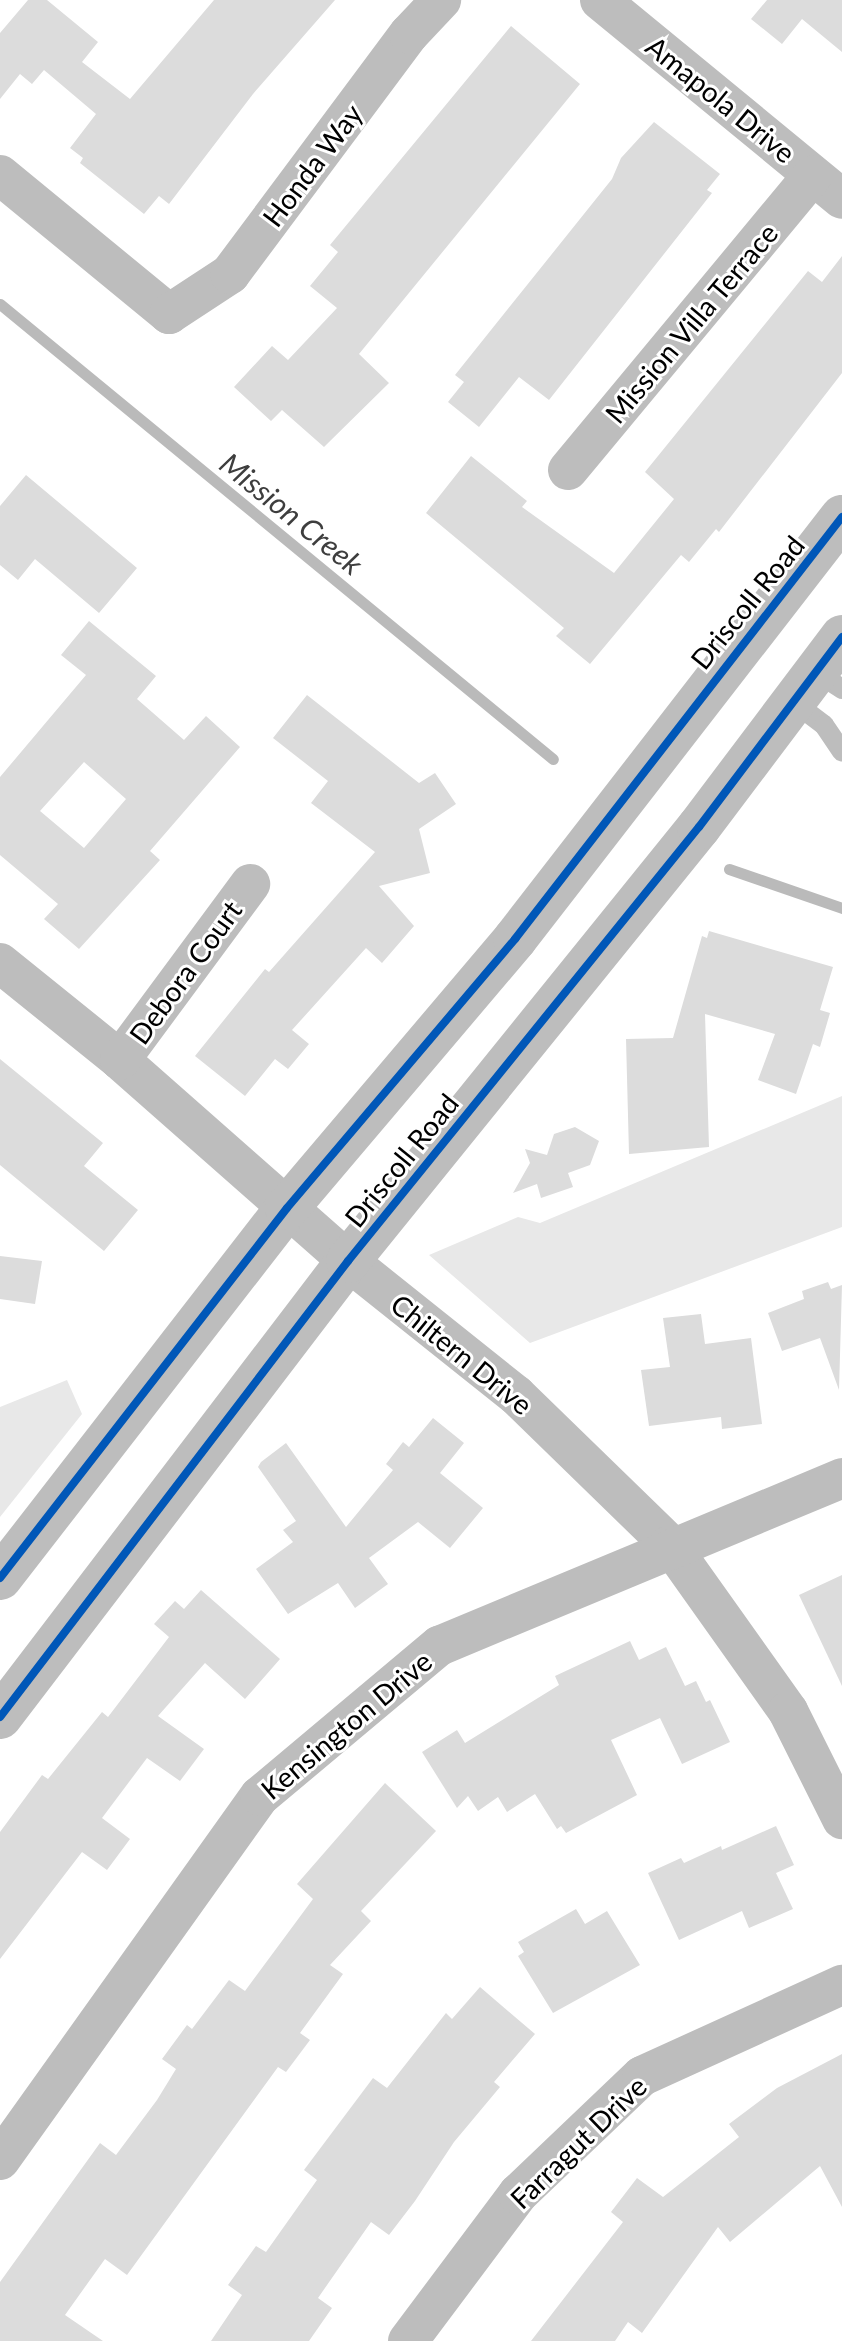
<!DOCTYPE html>
<html>
<head>
<meta charset="utf-8">
<style>
	body { margin:0 }
	#map { position:relative; width:842px; height:2341px; overflow:hidden; background:#fff; font-family:Lato,sans-serif }
	div>[style] { position:absolute }
	.green>* { inset:0; background:#e8e8e8 }
	.stream>* { height:11px; margin:-5.5px; padding:0 5.5px; transform-origin:5.5px; border-radius:5.5px; background:#bababa }
	.building>* { inset:0; background:#dcdcdc }
	.service>* { height:20px; margin:-10px; padding:0 10px; transform-origin:10px; border-radius:10px; background:#bdbdbd }
	.minor>* { height:40px; margin:-20px; padding:0 20px; transform-origin:20px; border-radius:20px; background:#bdbdbd }
	.tertiary>* { height:44px; margin:-22px; padding:0 22px; transform-origin:22px; border-radius:22px; background:#bdbdbd }
	.cycleway>* { height:8px; margin:-4px; padding:0 4px; transform-origin:4px; border-radius:4px; background:#0057b8 }
	span { translate:-50% -50%; white-space:nowrap; text-align:center; line-height:1.15; -webkit-text-stroke:6px #fff; paint-order:stroke }
	.street-label { font-size:28px; color:#000 }
	.water-label { font-size:30px; color:#3e3e3e; font-style:italic }
</style>
</head>
<body>
<div id="map">
	<div class="green">
		<div style="clip-path:polygon(842px 1096px,842px 1227px,530px 1343px,429px 1255px,518px 1217px,540px 1223px)"></div>
		<div style="clip-path:polygon(67px 1380px,82px 1414px,0 1517px,0 1407px)"></div>
	</div>
	<div class="stream">
		<div style="left:0;top:304px;width:716px;rotate:39.45deg"></div>
		<div style="left:729px;top:869px;width:120px;rotate:19deg"></div>
	</div>
	<div class="building">
		<div style="clip-path:polygon(28px 0,47px 0,98px 42px,82px 62px,130px 99px,214px 0,335px 0,253px 94px,169px 204px,159px 196px,144px 214px,80px 163px,83px 158px,70px 148px,96px 114px,44px 70px,32px 84px,20px 74px,0 99px,0 33px)"></div>
		<div style="clip-path:polygon(767px 0,842px 0,842px 52px,802px 19px,782px 44px,751px 19px)"></div>
		<div style="clip-path:polygon(511px 26px,580px 84px,359px 354px,389px 383px,324px 447px,282px 410px,271px 421px,234px 387px,272px 346px,288px 360px,337px 308px,310px 286px,338px 252px,330px 245px)"></div>
		<div style="clip-path:polygon(654px 122px,720px 174px,707px 190px,712px 193px,549px 400px,519px 377px,479px 427px,448px 402px,464px 382px,455px 375px,612px 179px,621px 158px)"></div>
		<div style="clip-path:polygon(842px 256px,842px 373px,719px 532px,716px 529px,689px 562px,681px 555px,590px 664px,556px 636px,564px 628px,426px 513px,471px 456px,527px 501px,522px 507px,614px 573px,674px 499px,645px 472px,808px 271px,822px 282px)"></div>
		<div style="clip-path:polygon(26px 475px,137px 568px,99px 613px,35px 559px,18px 580px,0 565px,0 506px)"></div>
		<div style="clip-path:polygon(evenodd,89px 621px,156px 676px,137px 699px,184px 740px,206px 716px,240px 747px,150px 851px,160px 860px,79px 949px,44px 919px,58px 904px,0 855px,0 777px,86px 675px,61px 655px,89px 621px,84px 762px,126px 799px,84px 848px,40px 811px,84px 762px)"></div>
		<div style="clip-path:polygon(307px 695px,419px 783px,435px 773px,456px 804px,419px 829px,430px 873px,379px 886px,414px 926px,382px 963px,366px 948px,292px 1030px,309px 1044px,288px 1069px,275px 1059px,245px 1096px,195px 1056px,265px 969px,269px 972px,375px 852px,311px 803px,328px 781px,273px 738px)"></div>
		<div style="clip-path:polygon(709px 931px,833px 967px,820px 1010px,830px 1013px,820px 1047px,813px 1044px,796px 1094px,758px 1080px,775px 1034px,705px 1014px,709px 1147px,629px 1154px,626px 1039px,673px 1038px,702px 936px,707px 938px)"></div>
		<div style="clip-path:polygon(0 1059px,103px 1143px,84px 1166px,138px 1210px,104px 1251px,0 1165px)"></div>
		<div style="clip-path:polygon(575px 1127px,599px 1141px,590px 1165px,568px 1173px,573px 1187px,541px 1198px,537px 1184px,513px 1193px,530px 1163px,525px 1149px,547px 1155px,554px 1134px)"></div>
		<div style="clip-path:polygon(0 1256px,42px 1261px,35px 1304px,0 1299px)"></div>
		<div style="clip-path:polygon(828px 1282px,831px 1289px,842px 1285px,839px 1390px,820px 1338px,782px 1351px,768px 1313px,804px 1299px,802px 1291px)"></div>
		<div style="clip-path:polygon(701px 1314px,705px 1344px,751px 1338px,762px 1424px,722px 1429px,721px 1417px,649px 1426px,641px 1370px,670px 1367px,663px 1318px)"></div>
		<div style="clip-path:polygon(433px 1418px,464px 1443px,440px 1473px,483px 1508px,450px 1548px,418px 1522px,369px 1558px,388px 1584px,355px 1608px,338px 1583px,288px 1614px,256px 1569px,293px 1542px,283px 1530px,296px 1521px,258px 1467px,261px 1462px,286px 1443px,346px 1527px,393px 1470px,386px 1464px,403px 1442px,409px 1447px)"></div>
		<div style="clip-path:polygon(842px 1575px,842px 1686px,799px 1595px)"></div>
		<div style="clip-path:polygon(201px 1590px,280px 1659px,245px 1699px,205px 1663px,158px 1716px,204px 1749px,180px 1781px,147px 1758px,102px 1818px,130px 1839px,107px 1870px,82px 1852px,0 1959px,0 1832px,42px 1775px,48px 1779px,102px 1712px,108px 1717px,169px 1637px,154px 1624px,175px 1601px,184px 1609px)"></div>
		<div style="clip-path:polygon(630px 1641px,639px 1660px,666px 1647px,685px 1686px,696px 1681px,706px 1702px,710px 1700px,730px 1742px,682px 1764px,660px 1718px,611px 1740px,637px 1795px,566px 1833px,561px 1826px,557px 1829px,535px 1794px,507px 1812px,498px 1797px,478px 1811px,468px 1796px,457px 1808px,422px 1752px,457px 1730px,465px 1743px,559px 1685px,555px 1676px)"></div>
		<div style="clip-path:polygon(385px 1783px,436px 1831px,361px 1911px,371px 1921px,330px 1965px,343px 1974px,300px 2033px,310px 2040px,286px 2072px,278px 2067px,127px 2275px,105px 2259px,65px 2315px,103px 2341px,0 2341px,0 2282px,100px 2143px,116px 2155px,157px 2100px,176px 2069px,162px 2059px,187px 2025px,192px 2029px,229px 1980px,245px 1991px,313px 1899px,297px 1884px)"></div>
		<div style="clip-path:polygon(776px 1826px,794px 1865px,776px 1873px,793px 1909px,749px 1928px,742px 1911px,679px 1940px,648px 1873px,681px 1858px,684px 1863px,721px 1846px,722px 1850px)"></div>
		<div style="clip-path:polygon(576px 1909px,585px 1924px,607px 1911px,640px 1965px,553px 2013px,518px 1956px,524px 1952px,518px 1942px)"></div>
		<div style="clip-path:polygon(480px 1987px,535px 2034px,494px 2082px,500px 2087px,454px 2142px,415px 2201px,389px 2235px,371px 2222px,318px 2298px,332px 2308px,309px 2341px,211px 2341px,242px 2295px,228px 2285px,256px 2246px,266px 2252px,317px 2180px,304px 2170px,373px 2078px,387px 2088px,446px 2013px,452px 2019px)"></div>
		<div style="clip-path:polygon(842px 2054px,842px 2207px,820px 2166px,730px 2242px,718px 2227px,642px 2333px,628px 2322px,615px 2341px,531px 2341px,623px 2222px,611px 2212px,637px 2178px,663px 2197px,739px 2137px,729px 2124px,777px 2088px)"></div>
	</div>
	<div class="service">
		<div style="left:813px;top:670px;width:35px;rotate:33deg"></div>
		<div style="left:791px;top:700px;width:41px;rotate:37.1deg"></div>
		<div style="left:824px;top:725px;width:32px;rotate:56deg"></div>
	</div>
	<div class="minor">
		<div style="left:600px;top:0;width:313px;rotate:39.4deg"></div>
		<div style="left:0;top:175px;width:219px;rotate:39.4deg"></div>
		<div style="left:169px;top:314px;width:73px;rotate:-33.3deg"></div>
		<div style="left:230px;top:274px;width:299px;rotate:-53.3deg"></div>
		<div style="left:409px;top:34px;width:47px;rotate:-46.7deg"></div>
		<div style="left:568px;top:470px;width:383px;rotate:-50.3deg"></div>
		<div style="left:0;top:963px;width:154px;rotate:38.9deg"></div>
		<div style="left:120px;top:1060px;width:304px;rotate:41.4deg"></div>
		<div style="left:348px;top:1261px;width:215px;rotate:38.6deg"></div>
		<div style="left:516px;top:1395px;width:215px;rotate:44.2deg"></div>
		<div style="left:670px;top:1545px;width:204px;rotate:54.6deg"></div>
		<div style="left:788px;top:1711px;width:121px;rotate:63.4deg"></div>
		<div style="left:120px;top:1060px;width:219px;rotate:-53.5deg"></div>
		<div style="left:0;top:2160px;width:447px;rotate:-54.5deg"></div>
		<div style="left:260px;top:1796px;width:234px;rotate:-40deg"></div>
		<div style="left:439px;top:1646px;width:437px;rotate:-22.6deg"></div>
		<div style="left:408px;top:2341px;width:184px;rotate:-53.2deg"></div>
		<div style="left:518px;top:2194px;width:171px;rotate:-43.6deg"></div>
		<div style="left:642px;top:2076px;width:220px;rotate:-24.5deg"></div>
	</div>
	<div class="tertiary">
		<div style="left:0;top:1578px;width:468px;rotate:-52.2deg"></div>
		<div style="left:287px;top:1208px;width:353px;rotate:-49.7deg"></div>
		<div style="left:515px;top:939px;width:534px;rotate:-52.23deg"></div>
		<div style="left:0;top:1717px;width:574px;rotate:-52.65deg"></div>
		<div style="left:348px;top:1261px;width:558px;rotate:-51.04deg"></div>
		<div style="left:699px;top:827px;width:238px;rotate:-53deg"></div>
	</div>
	<div class="cycleway">
		<div style="left:0;top:1578px;width:468px;rotate:-52.2deg"></div>
		<div style="left:287px;top:1208px;width:353px;rotate:-49.7deg"></div>
		<div style="left:515px;top:939px;width:534px;rotate:-52.23deg"></div>
		<div style="left:0;top:1717px;width:574px;rotate:-52.65deg"></div>
		<div style="left:348px;top:1261px;width:558px;rotate:-51.04deg"></div>
		<div style="left:699px;top:827px;width:238px;rotate:-53deg"></div>
	</div>
	<div class="street-label">
		<span style="left:721px;top:99px;rotate:39deg">Amapola Drive</span>
		<span style="left:312px;top:165px;rotate:-53deg">Honda Way</span>
		<span style="left:691px;top:323px;rotate:-50deg">Mission Villa Terrace</span>
		<span style="left:747px;top:602px;rotate:-51deg">Driscoll Road</span>
		<span style="left:185px;top:972px;rotate:-54deg">Debora Court</span>
		<span style="left:401px;top:1160px;rotate:-51deg">Driscoll Road</span>
		<span style="left:462px;top:1354px;rotate:39deg">Chiltern Drive</span>
		<span style="left:346px;top:1725px;rotate:-40deg">Kensington Drive</span>
		<span style="left:578px;top:2142px;rotate:-44deg">Farragut Drive</span>
	</div>
	<div class="water-label">
		<span style="left:292px;top:513px;rotate:39deg">Mission Creek</span>
	</div>
</div>
</body>
</html>
